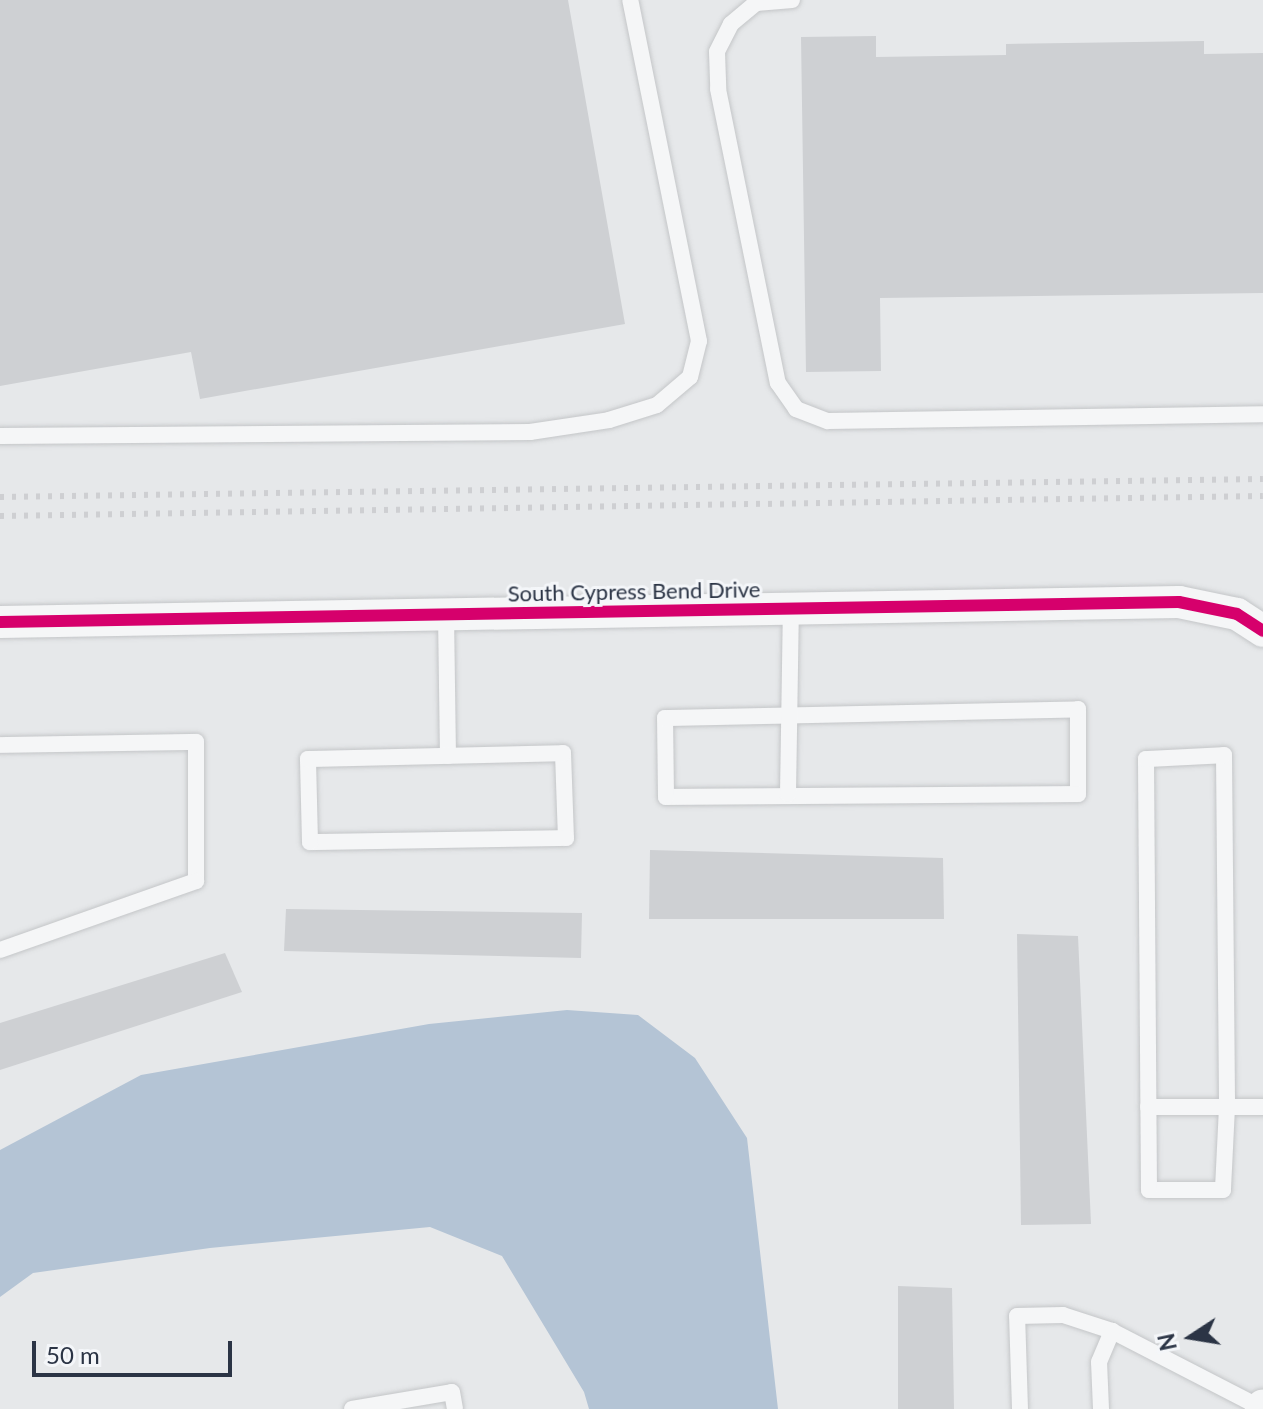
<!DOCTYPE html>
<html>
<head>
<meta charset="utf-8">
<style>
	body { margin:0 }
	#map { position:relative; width:1263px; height:1409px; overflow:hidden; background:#e6e8ea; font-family:Lato,sans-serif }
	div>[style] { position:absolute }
	.water>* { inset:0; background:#b4c4d5 }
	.building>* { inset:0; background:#ced0d3 }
	.roads { filter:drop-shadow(0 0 2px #c4c6c8) drop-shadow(0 0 2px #c4c6c8) }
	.lane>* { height:16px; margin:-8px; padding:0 8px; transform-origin:8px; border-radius:8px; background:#f5f6f7 }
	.street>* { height:32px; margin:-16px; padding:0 16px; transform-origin:16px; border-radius:16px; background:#f5f6f7 }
	.rail>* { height:6px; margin-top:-3px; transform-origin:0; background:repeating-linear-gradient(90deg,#cecfd2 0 4px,transparent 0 12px) }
	.cycleway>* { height:12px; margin:-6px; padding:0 6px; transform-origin:6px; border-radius:6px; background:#d6006c }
	span { translate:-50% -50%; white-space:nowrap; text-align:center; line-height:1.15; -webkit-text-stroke:6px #f4f6f9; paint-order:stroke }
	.street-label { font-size:22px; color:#2b3445 }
	.north { position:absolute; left:1151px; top:1297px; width:80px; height:80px; -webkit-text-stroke:6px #f4f6f9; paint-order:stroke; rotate:258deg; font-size:22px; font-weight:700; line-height:32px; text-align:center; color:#2b3445 }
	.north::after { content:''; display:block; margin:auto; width:28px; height:36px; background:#2b3445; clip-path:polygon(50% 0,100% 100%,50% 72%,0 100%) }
	.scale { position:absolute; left:32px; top:1341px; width:200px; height:36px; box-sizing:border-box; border:4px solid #2b3445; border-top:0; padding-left:10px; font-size:24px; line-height:28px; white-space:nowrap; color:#2b3445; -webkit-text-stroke:6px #f4f6f9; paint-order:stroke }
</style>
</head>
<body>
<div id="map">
	<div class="water">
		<div style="clip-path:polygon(567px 1010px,638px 1015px,695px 1058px,747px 1138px,778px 1409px,589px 1409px,584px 1392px,502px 1256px,430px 1227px,210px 1248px,33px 1273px,0 1297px,0 1150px,141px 1075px,429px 1024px)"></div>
	</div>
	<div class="building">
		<div style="clip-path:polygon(0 0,568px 0,625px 324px,200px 399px,191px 352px,0 386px)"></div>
		<div style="clip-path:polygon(876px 36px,876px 57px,1006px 55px,1006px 44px,1204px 41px,1204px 54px,1263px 53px,1263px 293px,880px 298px,881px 371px,806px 372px,801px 37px)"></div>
		<div style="clip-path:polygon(650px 850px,943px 858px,944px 919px,649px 919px)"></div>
		<div style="clip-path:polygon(286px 909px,582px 913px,581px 958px,284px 951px)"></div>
		<div style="clip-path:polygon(1017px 934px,1078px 936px,1091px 1224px,1021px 1225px)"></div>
		<div style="clip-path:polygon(225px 953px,242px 992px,0 1070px,0 1023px)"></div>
		<div style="clip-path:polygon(898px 1286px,952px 1288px,954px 1409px,898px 1409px)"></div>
	</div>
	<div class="roads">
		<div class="lane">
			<div style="left:792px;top:0;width:36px;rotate:175deg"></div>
			<div style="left:756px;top:3px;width:33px;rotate:140deg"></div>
			<div style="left:731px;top:24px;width:31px;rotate:117deg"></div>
			<div style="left:717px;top:52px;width:37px;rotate:88deg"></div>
			<div style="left:718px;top:89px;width:300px;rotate:78.5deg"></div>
			<div style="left:778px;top:383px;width:32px;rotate:55deg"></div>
			<div style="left:796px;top:409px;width:34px;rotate:21deg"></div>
			<div style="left:828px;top:421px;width:435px;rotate:-0.9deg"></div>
			<div style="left:0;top:436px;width:530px;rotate:-0.43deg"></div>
			<div style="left:530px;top:432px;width:80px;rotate:-8.6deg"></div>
			<div style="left:609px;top:420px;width:50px;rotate:-17.4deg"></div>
			<div style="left:657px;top:405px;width:43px;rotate:-40.3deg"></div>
			<div style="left:690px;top:377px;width:37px;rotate:-76deg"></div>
			<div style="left:699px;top:341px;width:348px;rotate:-101.4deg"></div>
			<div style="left:446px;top:614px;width:142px;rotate:89.2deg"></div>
			<div style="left:1078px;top:709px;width:85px;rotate:90deg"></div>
			<div style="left:1078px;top:794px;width:412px;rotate:179.6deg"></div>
			<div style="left:666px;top:797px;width:79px;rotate:-90.7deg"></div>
			<div style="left:665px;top:718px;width:413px;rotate:-1.2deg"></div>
			<div style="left:0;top:745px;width:196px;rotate:-0.9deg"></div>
			<div style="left:196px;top:742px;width:139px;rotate:90deg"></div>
			<div style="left:196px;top:881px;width:208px;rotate:160.6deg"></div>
			<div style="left:563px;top:753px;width:85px;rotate:88deg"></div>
			<div style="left:566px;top:838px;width:256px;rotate:179.1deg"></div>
			<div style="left:310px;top:842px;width:83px;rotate:-91.4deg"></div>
			<div style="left:308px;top:759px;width:255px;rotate:-1.3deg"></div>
			<div style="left:1224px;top:755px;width:352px;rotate:89.5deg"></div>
			<div style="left:1227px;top:1107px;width:83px;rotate:92.8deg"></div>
			<div style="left:1223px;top:1190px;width:74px;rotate:180deg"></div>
			<div style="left:1149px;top:1190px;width:431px;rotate:-90.4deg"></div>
			<div style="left:1146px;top:759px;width:78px;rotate:-2.9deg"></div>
			<div style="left:788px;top:794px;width:186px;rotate:-89.1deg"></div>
			<div style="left:1148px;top:1107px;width:115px"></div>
			<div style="left:352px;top:1409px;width:101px;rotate:-9.6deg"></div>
			<div style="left:452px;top:1392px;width:17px;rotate:80deg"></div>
			<div style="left:1020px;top:1409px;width:93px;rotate:-91.8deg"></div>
			<div style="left:1017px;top:1316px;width:46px;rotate:-1.2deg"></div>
			<div style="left:1063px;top:1315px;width:52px;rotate:18.1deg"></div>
			<div style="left:1112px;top:1331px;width:170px;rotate:27.3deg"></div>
			<div style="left:1101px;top:1409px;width:47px;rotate:-92.4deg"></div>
			<div style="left:1099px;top:1362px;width:34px;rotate:-67deg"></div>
		</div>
		<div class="street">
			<div style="left:0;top:622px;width:1179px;rotate:-0.97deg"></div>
			<div style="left:1179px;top:602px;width:59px;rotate:11.7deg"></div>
			<div style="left:1237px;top:614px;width:31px;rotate:33deg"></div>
			<div style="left:1261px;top:1409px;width:4px;rotate:-63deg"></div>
		</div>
	</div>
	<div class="rail">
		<div style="left:0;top:497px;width:1263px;rotate:-0.82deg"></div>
		<div style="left:0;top:516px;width:1263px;rotate:-0.91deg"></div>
	</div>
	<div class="cycleway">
		<div style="left:0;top:622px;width:1179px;rotate:-0.97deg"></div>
		<div style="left:1179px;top:602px;width:59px;rotate:11.7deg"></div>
		<div style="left:1237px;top:614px;width:31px;rotate:33deg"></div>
	</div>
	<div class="street-label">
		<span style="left:634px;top:591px;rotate:-1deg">South Cypress Bend Drive</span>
	</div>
	<div class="north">N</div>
	<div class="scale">50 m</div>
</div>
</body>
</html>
